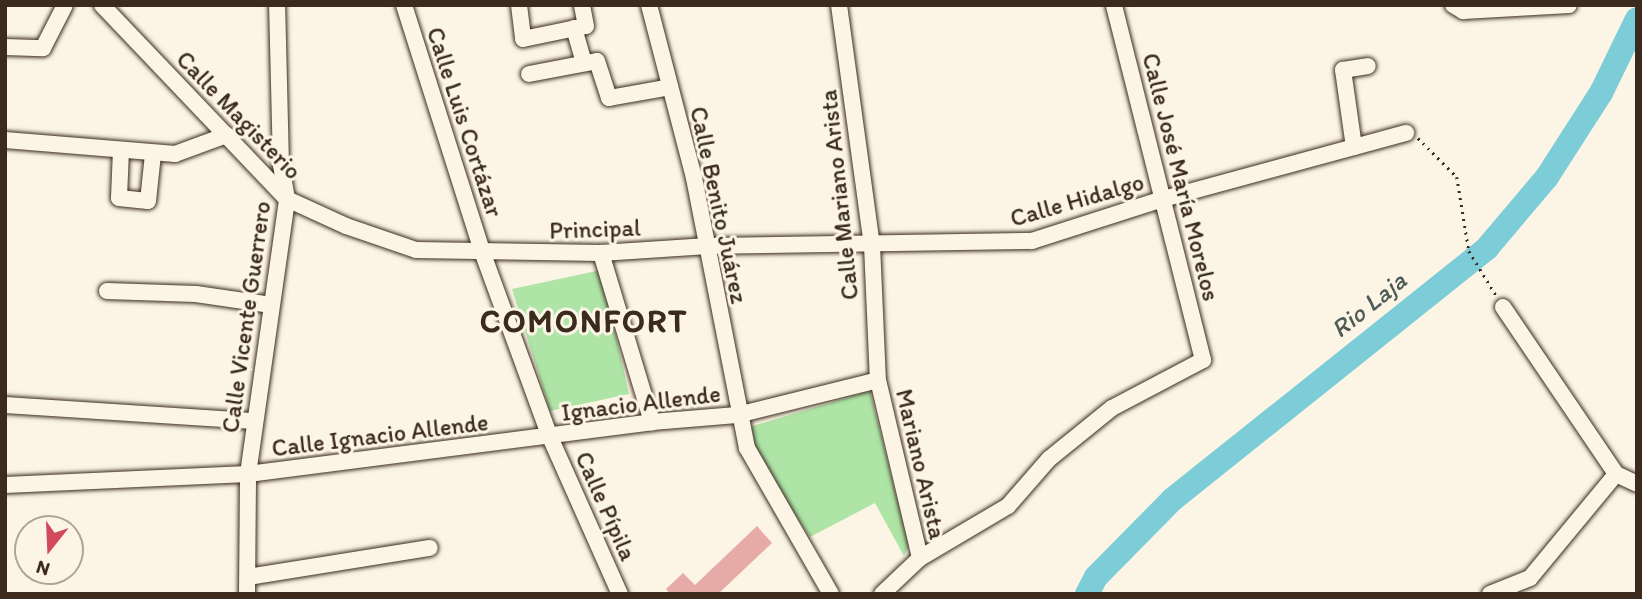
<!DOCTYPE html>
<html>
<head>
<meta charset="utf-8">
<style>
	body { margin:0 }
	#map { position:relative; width:1642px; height:599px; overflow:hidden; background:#fcf5e5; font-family:Itim,sans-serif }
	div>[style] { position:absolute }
	.green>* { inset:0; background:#aee5a7 }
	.river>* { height:24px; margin:-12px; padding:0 12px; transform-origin:12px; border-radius:12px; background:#7ccdd7 }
	.building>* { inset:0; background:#e6aba7 }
	.path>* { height:2.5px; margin-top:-1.25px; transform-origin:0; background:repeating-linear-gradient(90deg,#3b2a1e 0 2px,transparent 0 7px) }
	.roads { filter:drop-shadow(0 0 2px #3b2a1e) drop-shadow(0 0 2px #3b2a1e) }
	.minor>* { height:16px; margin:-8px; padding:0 8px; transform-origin:8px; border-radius:8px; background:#fcf5e5 }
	span { translate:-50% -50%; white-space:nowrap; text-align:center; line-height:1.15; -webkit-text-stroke:6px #fcf5e5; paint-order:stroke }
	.street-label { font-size:24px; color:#3b2a1e }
	.water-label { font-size:26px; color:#4e5b56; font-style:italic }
	.district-label { font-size:32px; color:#3b2a1e; font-weight:700; letter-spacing:2px }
	.frame { position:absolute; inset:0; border:7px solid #3b2a1e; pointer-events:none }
	.north { position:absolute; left:14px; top:515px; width:70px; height:70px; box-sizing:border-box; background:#fcf5e5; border:2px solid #afa495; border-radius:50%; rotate:198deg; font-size:19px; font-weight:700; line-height:28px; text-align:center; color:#3b2a1e }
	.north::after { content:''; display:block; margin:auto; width:24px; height:32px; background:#d1495b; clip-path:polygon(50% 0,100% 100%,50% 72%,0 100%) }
</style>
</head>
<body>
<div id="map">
	<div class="green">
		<div style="clip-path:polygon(601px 270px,629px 394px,550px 411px,512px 289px)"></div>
		<div style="clip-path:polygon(870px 391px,909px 546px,904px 556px,875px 503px,810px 537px,753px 452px,749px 427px)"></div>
	</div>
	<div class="river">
		<div style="left:1087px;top:594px;width:19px;rotate:-62deg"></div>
		<div style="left:1096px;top:577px;width:110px;rotate:-45.4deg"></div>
		<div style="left:1173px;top:499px;width:402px;rotate:-38.6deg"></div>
		<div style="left:1487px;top:248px;width:93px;rotate:-49.8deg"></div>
		<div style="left:1547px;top:177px;width:100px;rotate:-57.3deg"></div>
		<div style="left:1601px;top:93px;width:82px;rotate:-64.1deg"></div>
	</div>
	<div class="building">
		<div style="clip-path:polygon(757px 526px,772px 543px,718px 594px,670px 594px,666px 589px,683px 573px,695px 585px)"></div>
	</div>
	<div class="path">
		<div style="left:1418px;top:138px;width:55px;rotate:45deg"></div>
		<div style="left:1457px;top:177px;width:75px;rotate:80.8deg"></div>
		<div style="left:1469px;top:251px;width:52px;rotate:58.5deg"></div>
	</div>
	<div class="roads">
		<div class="minor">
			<div style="left:102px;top:5px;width:268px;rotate:46.4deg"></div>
			<div style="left:287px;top:199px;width:65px;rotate:24.6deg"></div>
			<div style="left:346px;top:226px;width:74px;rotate:18.9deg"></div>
			<div style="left:416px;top:250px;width:185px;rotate:0.9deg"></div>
			<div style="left:601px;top:253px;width:107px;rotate:-3.7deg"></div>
			<div style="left:708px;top:246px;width:324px;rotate:-0.9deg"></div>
			<div style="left:1032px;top:241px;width:138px;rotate:-17.8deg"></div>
			<div style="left:1163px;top:199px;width:252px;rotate:-15.2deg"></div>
			<div style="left:404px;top:5px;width:261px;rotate:72.4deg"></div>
			<div style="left:483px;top:254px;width:195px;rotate:69.9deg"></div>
			<div style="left:550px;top:437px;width:172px;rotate:66deg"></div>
			<div style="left:519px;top:5px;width:34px;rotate:83deg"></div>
			<div style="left:523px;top:39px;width:64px;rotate:-11.7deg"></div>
			<div style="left:586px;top:26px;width:21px;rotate:-101deg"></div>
			<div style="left:649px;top:5px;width:179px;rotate:75.4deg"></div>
			<div style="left:694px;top:178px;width:275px;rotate:78.9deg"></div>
			<div style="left:747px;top:448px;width:168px;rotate:60.1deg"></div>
			<div style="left:839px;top:5px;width:242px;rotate:82.2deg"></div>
			<div style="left:872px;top:245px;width:135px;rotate:87.5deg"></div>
			<div style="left:878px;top:380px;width:183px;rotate:76.7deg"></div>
			<div style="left:1453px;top:5px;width:12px;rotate:31deg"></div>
			<div style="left:1463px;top:11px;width:106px;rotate:-3.2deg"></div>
			<div style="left:574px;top:28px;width:36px;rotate:74deg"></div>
			<div style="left:5px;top:47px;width:38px;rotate:2deg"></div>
			<div style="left:43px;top:48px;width:48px;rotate:-62.9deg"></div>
			<div style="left:529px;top:74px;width:69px;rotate:-10.8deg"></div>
			<div style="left:597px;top:61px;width:39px;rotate:72deg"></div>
			<div style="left:609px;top:98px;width:62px;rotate:-10.2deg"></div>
			<div style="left:5px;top:140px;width:171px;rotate:4.7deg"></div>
			<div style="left:175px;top:154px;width:55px;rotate:-20.1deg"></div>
			<div style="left:1354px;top:147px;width:78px;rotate:-98.1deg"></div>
			<div style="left:1343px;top:70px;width:25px;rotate:-9deg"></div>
			<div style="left:121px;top:150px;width:48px;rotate:92.4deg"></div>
			<div style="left:119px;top:198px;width:29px;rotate:6deg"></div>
			<div style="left:148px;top:201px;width:47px;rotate:-83.9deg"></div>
			<div style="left:601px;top:253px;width:177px;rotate:73.2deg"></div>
			<div style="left:107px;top:291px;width:89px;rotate:1.9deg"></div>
			<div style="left:196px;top:294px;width:76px;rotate:8.3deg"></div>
			<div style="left:1503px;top:307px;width:202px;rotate:55.9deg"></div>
			<div style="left:1616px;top:474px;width:23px;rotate:25deg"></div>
			<div style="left:5px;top:405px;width:250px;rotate:3.7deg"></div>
			<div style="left:5px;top:485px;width:243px;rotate:-2.6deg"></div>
			<div style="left:248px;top:474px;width:407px;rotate:-7.3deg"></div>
			<div style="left:652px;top:422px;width:85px;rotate:-4.7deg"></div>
			<div style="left:737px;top:415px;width:145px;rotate:-13.9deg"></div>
			<div style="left:248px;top:577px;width:184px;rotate:-9.1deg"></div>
			<div style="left:247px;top:594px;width:120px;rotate:-89.5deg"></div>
			<div style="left:248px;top:474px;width:278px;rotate:-81.9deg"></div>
			<div style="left:287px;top:199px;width:35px;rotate:-100deg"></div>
			<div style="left:281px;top:165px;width:160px;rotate:-91.4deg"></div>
			<div style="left:882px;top:594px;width:52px;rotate:-43.5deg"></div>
			<div style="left:920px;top:558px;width:102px;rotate:-30.6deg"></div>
			<div style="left:1008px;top:506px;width:62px;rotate:-48.9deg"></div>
			<div style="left:1049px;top:459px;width:81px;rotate:-39deg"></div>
			<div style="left:1112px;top:408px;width:103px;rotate:-27.8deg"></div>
			<div style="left:1203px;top:360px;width:366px;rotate:-104.1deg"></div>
			<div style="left:1490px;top:594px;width:43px;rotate:-21.8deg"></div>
			<div style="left:1530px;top:578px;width:135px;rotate:-50.4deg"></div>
		</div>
	</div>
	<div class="street-label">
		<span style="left:239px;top:115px;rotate:46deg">Calle Magisterio</span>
		<span style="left:465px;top:122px;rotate:72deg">Calle Luis Cortázar</span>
		<span style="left:1181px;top:177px;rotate:76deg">Calle José María Morelos</span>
		<span style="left:839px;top:195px;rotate:-96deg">Calle Mariano Arista</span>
		<span style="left:1077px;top:200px;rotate:-16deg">Calle Hidalgo</span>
		<span style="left:719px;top:205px;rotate:78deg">Calle Benito Juárez</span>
		<span style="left:595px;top:229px;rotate:-2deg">Principal</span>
		<span style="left:246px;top:317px;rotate:-82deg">Calle Vicente Guerrero</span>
		<span style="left:641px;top:403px;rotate:-7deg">Ignacio Allende</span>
		<span style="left:380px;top:435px;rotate:-7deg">Calle Ignacio Allende</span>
		<span style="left:921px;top:464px;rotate:77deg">Mariano Arista</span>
		<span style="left:606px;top:506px;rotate:66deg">Calle Pípila</span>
	</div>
	<div class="water-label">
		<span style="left:1369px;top:305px;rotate:-39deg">Rio Laja</span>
	</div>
	<div class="district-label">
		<span style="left:584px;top:321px">COMONFORT</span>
	</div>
	<div class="frame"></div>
	<div class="north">N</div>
</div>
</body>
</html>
